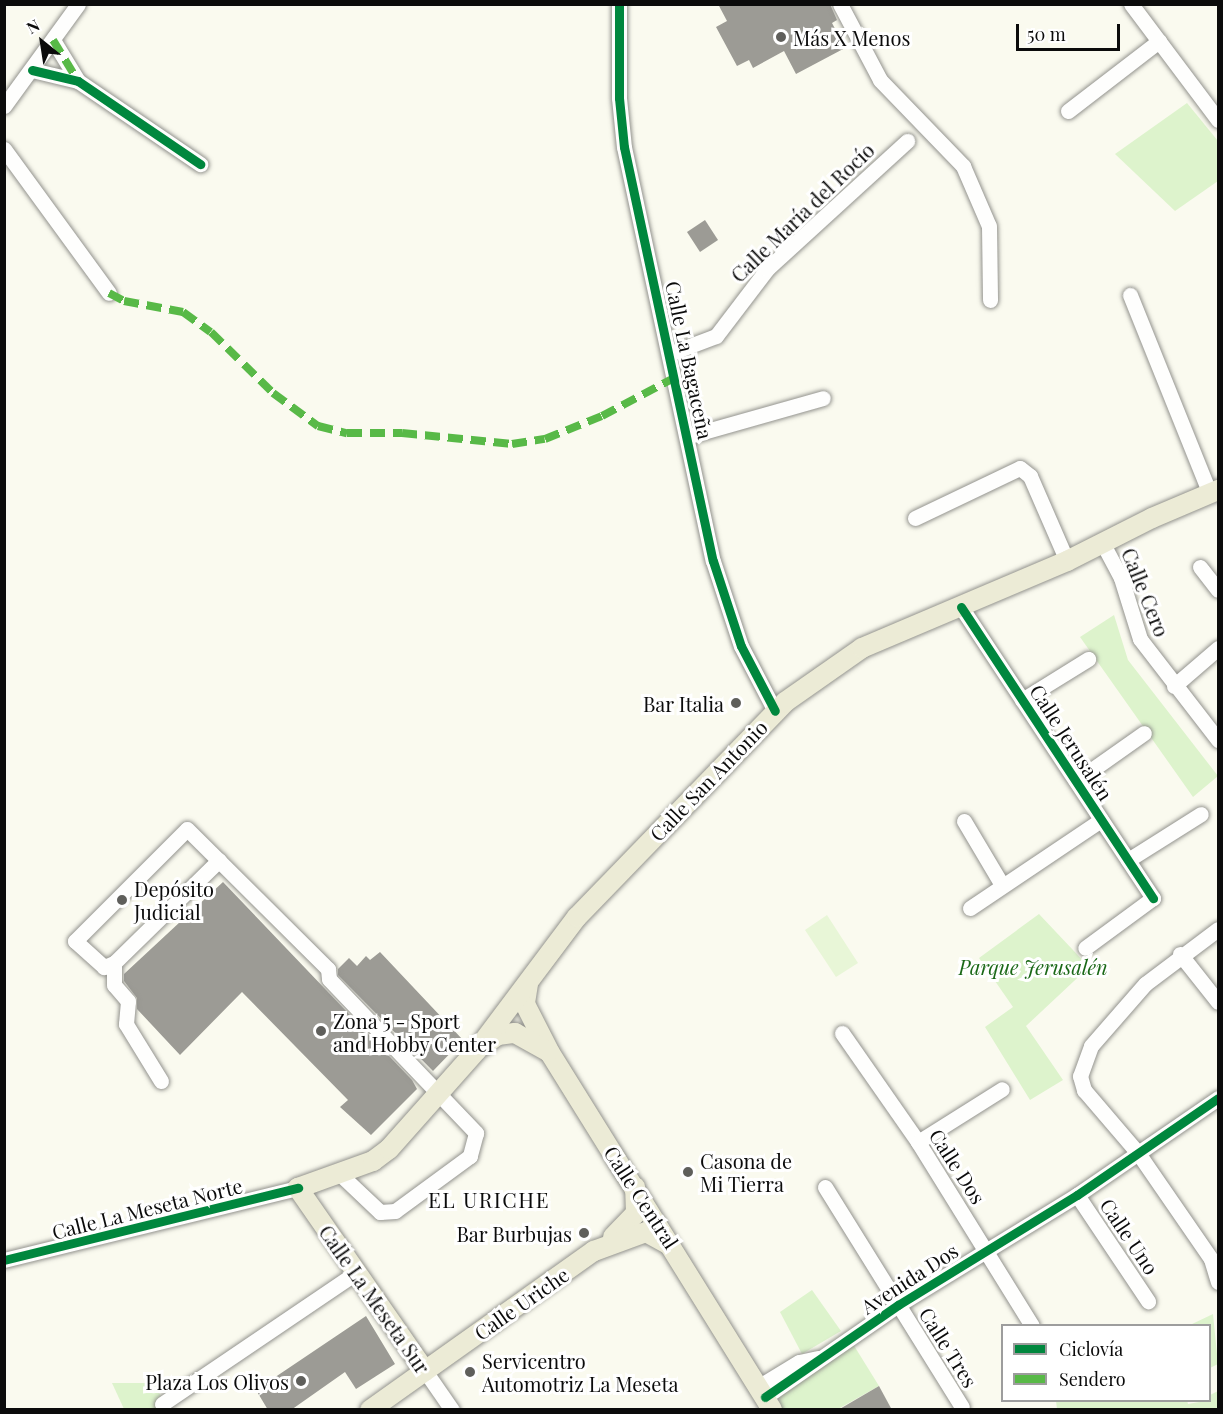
<!DOCTYPE html>
<html>
<head>
<meta charset="utf-8">
<style>
	body { margin:0 }
	#map { position:relative; width:1223px; height:1414px; overflow:hidden; background:#fafaef; font-family:"Playfair Display",serif }
	div>[style] { position:absolute }
	.green>* { inset:0; background:#ddf3cc }
	.pitch>* { inset:0; background:#e8f6d7 }
	.building>* { inset:0; background:#9c9b95 }
	.roads { filter:drop-shadow(0 0 2px #93938e) drop-shadow(0 0 2px #93938e) }
	.minor>* { height:15px; margin:-7.5px; padding:0 7.5px; transform-origin:7.5px; border-radius:7.5px; background:#fefefd }
	.major>* { height:20px; margin:-10px; padding:0 10px; transform-origin:10px; border-radius:10px; background:#ecebd6 }
	.quiet>* { height:8px; margin-top:-4px; transform-origin:0; background:repeating-linear-gradient(90deg,#58b947 0 15px,transparent 0 23px) }
	.cycleway>* { height:9px; margin:-4.5px; padding:0 4.5px; transform-origin:4.5px; border-radius:4.5px; background:#00873e }
	.dots>* { width:16px; height:16px; translate:-50% -50%; box-sizing:border-box; border:3px solid #fff; border-radius:50% }
	span { translate:-50% -50%; white-space:nowrap; text-align:center; line-height:1.15; -webkit-text-stroke:6px #fff; paint-order:stroke }
	.poi-label { font-size:20px; color:#0b0b0b }
	.left { translate:0 -50%; text-align:left }
	.right { translate:-100% -50%; text-align:right }
	.street-label { font-size:20px; color:#0b0b0b }
	.park-label { font-size:20px; color:#1a6817; font-style:italic }
	.neighbourhood-label { font-size:21px; color:#0b0b0b; letter-spacing:1.5px }
	.frame { position:absolute; inset:0; border:6px solid #0b0b0b; pointer-events:none }
	.legend { position:absolute; left:1001px; top:1324px; width:210px; height:78px; box-sizing:border-box; background:#fff; border:2px solid #9d9d9d; margin:0; padding:8px 10px; list-style:none; font-size:18px; color:#0b0b0b }
	.legend li { display:flex; align-items:center; gap:12px; height:30px }
	.legend b { width:30px; border:2px solid #9d9d9d }
	.north { position:absolute; left:12px; top:12px; width:60px; height:60px; -webkit-text-stroke:4px #fff; paint-order:stroke; rotate:330deg; font-size:16px; font-weight:700; line-height:24px; text-align:center; color:#0b0b0b }
	.north::after { content:''; display:block; margin:auto; width:21px; height:27px; background:#0b0b0b; clip-path:polygon(50% 0,100% 100%,50% 72%,0 100%) }
	.scale { position:absolute; left:1016px; top:24px; width:104px; height:27px; box-sizing:border-box; border:3px solid #0b0b0b; border-top:0; padding-left:8px; font-size:18px; line-height:21px; white-space:nowrap; color:#0b0b0b; -webkit-text-stroke:4px #fff; paint-order:stroke }
</style>
</head>
<body>
<div id="map">
	<div class="green">
		<div style="clip-path:polygon(1187px 103px,1218px 141px,1218px 181px,1175px 211px,1115px 154px)"></div>
		<div style="clip-path:polygon(1114px 615px,1128px 660px,1218px 776px,1193px 797px,1080px 637px)"></div>
		<div style="clip-path:polygon(1039px 914px,1089px 967px,1026px 1026px,1063px 1080px,1030px 1100px,985px 1027px,1013px 1007px,979px 958px)"></div>
		<div style="clip-path:polygon(812px 1290px,841px 1331px,802px 1354px,780px 1312px)"></div>
		<div style="clip-path:polygon(1213px 1314px,1218px 1364px,1210px 1368px,1210px 1326px,1190px 1325px)"></div>
		<div style="clip-path:polygon(853px 1344px,879px 1386px,838px 1409px,780px 1409px,779px 1393px)"></div>
		<div style="clip-path:polygon(112px 1383px,154px 1383px,167px 1408px,124px 1409px)"></div>
		<div style="clip-path:polygon(1218px 1391px,1218px 1409px,1057px 1409px,1056px 1401px,1187px 1400px,1188px 1404px,1210px 1400px,1210px 1395px)"></div>
	</div>
	<div class="pitch">
		<div style="clip-path:polygon(827px 915px,858px 963px,836px 977px,805px 930px)"></div>
	</div>
	<div class="building">
		<div style="clip-path:polygon(718px 4px,830px 4px,837px 20px,832px 23px,845px 48px,796px 74px,784px 51px,753px 68px,749px 60px,737px 66px,716px 27px,727px 21px)"></div>
		<div style="clip-path:polygon(705px 220px,718px 240px,700px 252px,687px 232px)"></div>
		<div style="clip-path:polygon(223px 882px,412px 1080px,417px 1089px,371px 1135px,340px 1107px,348px 1100px,242px 992px,180px 1055px,137px 1009px,137px 998px,124px 981px,124px 974px)"></div>
		<div style="clip-path:polygon(380px 952px,463px 1040px,433px 1071px,338px 975px,338px 969px,349px 958px,357px 966px,366px 956px,370px 960px)"></div>
		<div style="clip-path:polygon(366px 1316px,395px 1364px,356px 1389px,345px 1372px,291px 1410px,268px 1410px,256px 1390px)"></div>
		<div style="clip-path:polygon(879px 1386px,892px 1410px,838px 1410px)"></div>
	</div>
	<div class="roads">
		<div class="minor">
			<div style="left:619px;top:4px;width:94px;rotate:90deg"></div>
			<div style="left:619px;top:98px;width:49px;rotate:84.2deg"></div>
			<div style="left:624px;top:147px;width:423px;rotate:77.9deg"></div>
			<div style="left:713px;top:561px;width:89px;rotate:71.8deg"></div>
			<div style="left:741px;top:646px;width:73px;rotate:62.4deg"></div>
			<div style="left:840px;top:4px;width:86px;rotate:62.2deg"></div>
			<div style="left:880px;top:80px;width:120px;rotate:46deg"></div>
			<div style="left:963px;top:166px;width:65px;rotate:66.6deg"></div>
			<div style="left:989px;top:226px;width:74px;rotate:89.2deg"></div>
			<div style="left:1131px;top:4px;width:145px;rotate:53.1deg"></div>
			<div style="left:53px;top:40px;width:48px;rotate:58.6deg"></div>
			<div style="left:32px;top:70px;width:47px;rotate:13.4deg"></div>
			<div style="left:78px;top:81px;width:148px;rotate:34.2deg"></div>
			<div style="left:4px;top:106px;width:126px;rotate:-54deg"></div>
			<div style="left:1068px;top:111px;width:115px;rotate:-37.6deg"></div>
			<div style="left:4px;top:149px;width:178px;rotate:53.9deg"></div>
			<div style="left:1130px;top:295px;width:214px;rotate:68.1deg"></div>
			<div style="left:671px;top:353px;width:48px;rotate:-20.7deg"></div>
			<div style="left:716px;top:336px;width:84px;rotate:-52.7deg"></div>
			<div style="left:767px;top:269px;width:190px;rotate:-42.4deg"></div>
			<div style="left:689px;top:436px;width:139px;rotate:-15.8deg"></div>
			<div style="left:915px;top:518px;width:116px;rotate:-25.5deg"></div>
			<div style="left:1020px;top:468px;width:13px;rotate:39deg"></div>
			<div style="left:1030px;top:476px;width:93px;rotate:66.5deg"></div>
			<div style="left:1103px;top:544px;width:38px;rotate:62deg"></div>
			<div style="left:1121px;top:578px;width:64px;rotate:72.7deg"></div>
			<div style="left:1140px;top:639px;width:128px;rotate:52.3deg"></div>
			<div style="left:1200px;top:567px;width:29px;rotate:52deg"></div>
			<div style="left:961px;top:607px;width:349px;rotate:56.6deg"></div>
			<div style="left:1153px;top:898px;width:84px;rotate:143.7deg"></div>
			<div style="left:1174px;top:686px;width:58px;rotate:-40.8deg"></div>
			<div style="left:1022px;top:700px;width:78px;rotate:-31.8deg"></div>
			<div style="left:1076px;top:781px;width:83px;rotate:-35.2deg"></div>
			<div style="left:964px;top:821px;width:74px;rotate:59.3deg"></div>
			<div style="left:1128px;top:860px;width:86px;rotate:-32.2deg"></div>
			<div style="left:970px;top:908px;width:158px;rotate:-33.9deg"></div>
			<div style="left:1218px;top:929px;width:91px;rotate:143deg"></div>
			<div style="left:1145px;top:984px;width:82px;rotate:131.1deg"></div>
			<div style="left:1091px;top:1046px;width:32px;rotate:110deg"></div>
			<div style="left:1080px;top:1076px;width:15px;rotate:74deg"></div>
			<div style="left:1084px;top:1090px;width:83px;rotate:49.4deg"></div>
			<div style="left:1138px;top:1153px;width:129px;rotate:55.4deg"></div>
			<div style="left:1211px;top:1259px;width:24px;rotate:73deg"></div>
			<div style="left:1180px;top:954px;width:61px;rotate:51.6deg"></div>
			<div style="left:114px;top:963px;width:11px;rotate:158deg"></div>
			<div style="left:104px;top:967px;width:39px;rotate:-138deg"></div>
			<div style="left:75px;top:941px;width:158px;rotate:-45deg"></div>
			<div style="left:187px;top:829px;width:199px;rotate:44.8deg"></div>
			<div style="left:328px;top:969px;width:10px;rotate:84deg"></div>
			<div style="left:329px;top:979px;width:213px;rotate:46.3deg"></div>
			<div style="left:476px;top:1133px;width:24px;rotate:105deg"></div>
			<div style="left:470px;top:1156px;width:93px;rotate:143.7deg"></div>
			<div style="left:395px;top:1211px;width:15px;rotate:176deg"></div>
			<div style="left:380px;top:1212px;width:50px;rotate:-136.6deg"></div>
			<div style="left:842px;top:1033px;width:133px;rotate:55.1deg"></div>
			<div style="left:918px;top:1142px;width:216px;rotate:58.2deg"></div>
			<div style="left:161px;top:1081px;width:67px;rotate:-121.6deg"></div>
			<div style="left:126px;top:1024px;width:23px;rotate:-85deg"></div>
			<div style="left:128px;top:1001px;width:21px;rotate:-131deg"></div>
			<div style="left:114px;top:985px;width:22px;rotate:-90deg"></div>
			<div style="left:114px;top:963px;width:147px;rotate:-44.4deg"></div>
			<div style="left:918px;top:1142px;width:99px;rotate:-32.2deg"></div>
			<div style="left:825px;top:1187px;width:259px;rotate:58.1deg"></div>
			<div style="left:1077px;top:1195px;width:128px;rotate:56.2deg"></div>
			<div style="left:4px;top:1260px;width:303px;rotate:-13.8deg"></div>
			<div style="left:425px;top:1371px;width:47px;rotate:55.3deg"></div>
			<div style="left:758px;top:1387px;width:48px;rotate:-31.4deg"></div>
			<div style="left:799px;top:1362px;width:19px;rotate:-12deg"></div>
			<div style="left:765px;top:1397px;width:162px;rotate:-34.7deg"></div>
			<div style="left:898px;top:1305px;width:210px;rotate:-31.6deg"></div>
			<div style="left:1077px;top:1195px;width:171px;rotate:-34.5deg"></div>
			<div style="left:162px;top:1404px;width:235px;rotate:-34.1deg"></div>
		</div>
		<div class="major">
			<div style="left:528px;top:984px;width:20px;rotate:99deg"></div>
			<div style="left:525px;top:1004px;width:55px;rotate:63deg"></div>
			<div style="left:550px;top:1053px;width:420px;rotate:58.1deg"></div>
			<div style="left:484px;top:1045px;width:17px;rotate:-36deg"></div>
			<div style="left:498px;top:1035px;width:17px;rotate:-7deg"></div>
			<div style="left:515px;top:1033px;width:38px;rotate:29deg"></div>
			<div style="left:613px;top:1237px;width:33px;rotate:-46deg"></div>
			<div style="left:636px;top:1213px;width:26px;rotate:-92deg"></div>
			<div style="left:425px;top:1371px;width:223px;rotate:-124.8deg"></div>
			<div style="left:298px;top:1188px;width:80px;rotate:-19.8deg"></div>
			<div style="left:373px;top:1161px;width:20px;rotate:-37deg"></div>
			<div style="left:389px;top:1149px;width:132px;rotate:-48.4deg"></div>
			<div style="left:477px;top:1050px;width:166px;rotate:-53.1deg"></div>
			<div style="left:577px;top:917px;width:299px;rotate:-45.9deg"></div>
			<div style="left:785px;top:702px;width:94px;rotate:-35deg"></div>
			<div style="left:862px;top:648px;width:223px;rotate:-23deg"></div>
			<div style="left:1067px;top:561px;width:95px;rotate:-26.8deg"></div>
			<div style="left:1152px;top:518px;width:72px;rotate:-23deg"></div>
			<div style="left:370px;top:1410px;width:275px;rotate:-35.4deg"></div>
			<div style="left:594px;top:1251px;width:55px;rotate:-20.1deg"></div>
			<div style="left:646px;top:1232px;width:26px;rotate:29deg"></div>
		</div>
	</div>
	<div class="quiet">
		<div style="left:53px;top:40px;width:48px;rotate:58.6deg"></div>
		<div style="left:109px;top:293px;width:17px;rotate:28deg"></div>
		<div style="left:124px;top:301px;width:60px;rotate:10.6deg"></div>
		<div style="left:183px;top:312px;width:34px;rotate:36deg"></div>
		<div style="left:211px;top:332px;width:87px;rotate:44.5deg"></div>
		<div style="left:273px;top:393px;width:56px;rotate:36.3deg"></div>
		<div style="left:318px;top:426px;width:30px;rotate:14deg"></div>
		<div style="left:347px;top:433px;width:55px"></div>
		<div style="left:402px;top:433px;width:111px;rotate:5.7deg"></div>
		<div style="left:512px;top:444px;width:33px;rotate:-9deg"></div>
		<div style="left:545px;top:439px;width:61px;rotate:-22deg"></div>
		<div style="left:602px;top:416px;width:84px;rotate:-27.8deg"></div>
	</div>
	<div class="cycleway">
		<div style="left:619px;top:4px;width:94px;rotate:90deg"></div>
		<div style="left:619px;top:98px;width:49px;rotate:84.2deg"></div>
		<div style="left:624px;top:147px;width:423px;rotate:77.9deg"></div>
		<div style="left:713px;top:561px;width:89px;rotate:71.8deg"></div>
		<div style="left:741px;top:646px;width:73px;rotate:62.4deg"></div>
		<div style="left:32px;top:70px;width:47px;rotate:13.4deg"></div>
		<div style="left:78px;top:81px;width:148px;rotate:34.2deg"></div>
		<div style="left:961px;top:607px;width:349px;rotate:56.6deg"></div>
		<div style="left:4px;top:1260px;width:303px;rotate:-13.8deg"></div>
		<div style="left:765px;top:1397px;width:162px;rotate:-34.7deg"></div>
		<div style="left:898px;top:1305px;width:210px;rotate:-31.6deg"></div>
		<div style="left:1077px;top:1195px;width:171px;rotate:-34.5deg"></div>
	</div>
	<div class="dots">
		<div style="left:781px;top:37px;background:#5f5f5b"></div>
		<div style="left:736px;top:703px;background:#5f5f5b"></div>
		<div style="left:122px;top:900px;background:#5f5f5b"></div>
		<div style="left:321px;top:1031px;background:#5f5f5b"></div>
		<div style="left:688px;top:1172px;background:#5f5f5b"></div>
		<div style="left:584px;top:1233px;background:#5f5f5b"></div>
		<div style="left:470px;top:1372px;background:#5f5f5b"></div>
		<div style="left:301px;top:1381px;background:#5f5f5b"></div>
	</div>
	<div class="poi-label">
		<span class="left" style="left:793px;top:37px">Más X Menos</span>
		<span class="right" style="left:724px;top:703px">Bar Italia</span>
		<span class="left" style="left:134px;top:900px">Depósito<br>Judicial</span>
		<span class="left" style="left:333px;top:1032px">Zona 5 - Sport<br>and Hobby Center</span>
		<span class="left" style="left:700px;top:1172px">Casona de<br>Mi Tierra</span>
		<span class="right" style="left:572px;top:1233px">Bar Burbujas</span>
		<span class="left" style="left:482px;top:1372px">Servicentro<br>Automotriz La Meseta</span>
		<span class="right" style="left:289px;top:1381px">Plaza Los Olivos</span>
	</div>
	<div class="street-label">
		<span style="left:802px;top:212px;rotate:-44deg">Calle María del Rocío</span>
		<span style="left:690px;top:360px;rotate:78deg">Calle La Bagaceña</span>
		<span style="left:1146px;top:592px;rotate:68deg">Calle Cero</span>
		<span style="left:1072px;top:742px;rotate:57deg">Calle Jerusalén</span>
		<span style="left:708px;top:780px;rotate:-46deg">Calle San Antonio</span>
		<span style="left:958px;top:1166px;rotate:57deg">Calle Dos</span>
		<span style="left:642px;top:1197px;rotate:57deg">Calle Central</span>
		<span style="left:147px;top:1208px;rotate:-14deg">Calle La Meseta Norte</span>
		<span style="left:1130px;top:1236px;rotate:56deg">Calle Uno</span>
		<span style="left:909px;top:1278px;rotate:-33deg">Avenida Dos</span>
		<span style="left:375px;top:1299px;rotate:55deg">Calle La Meseta Sur</span>
		<span style="left:521px;top:1303px;rotate:-35deg">Calle Uriche</span>
		<span style="left:949px;top:1347px;rotate:58deg">Calle Tres</span>
	</div>
	<div class="park-label">
		<span style="left:1033px;top:966px">Parque Jerusalén</span>
	</div>
	<div class="neighbourhood-label">
		<span style="left:489px;top:1199px">EL URICHE</span>
	</div>
	<div class="frame"></div>
	<ul class="legend">
	<li><b style="height:8px;background:#00873e"></b>Ciclovía</li>
	<li><b style="height:8px;background:#58b947"></b>Sendero</li>
	</ul>
	<div class="north">N</div>
	<div class="scale">50 m</div>
</div>
</body>
</html>
